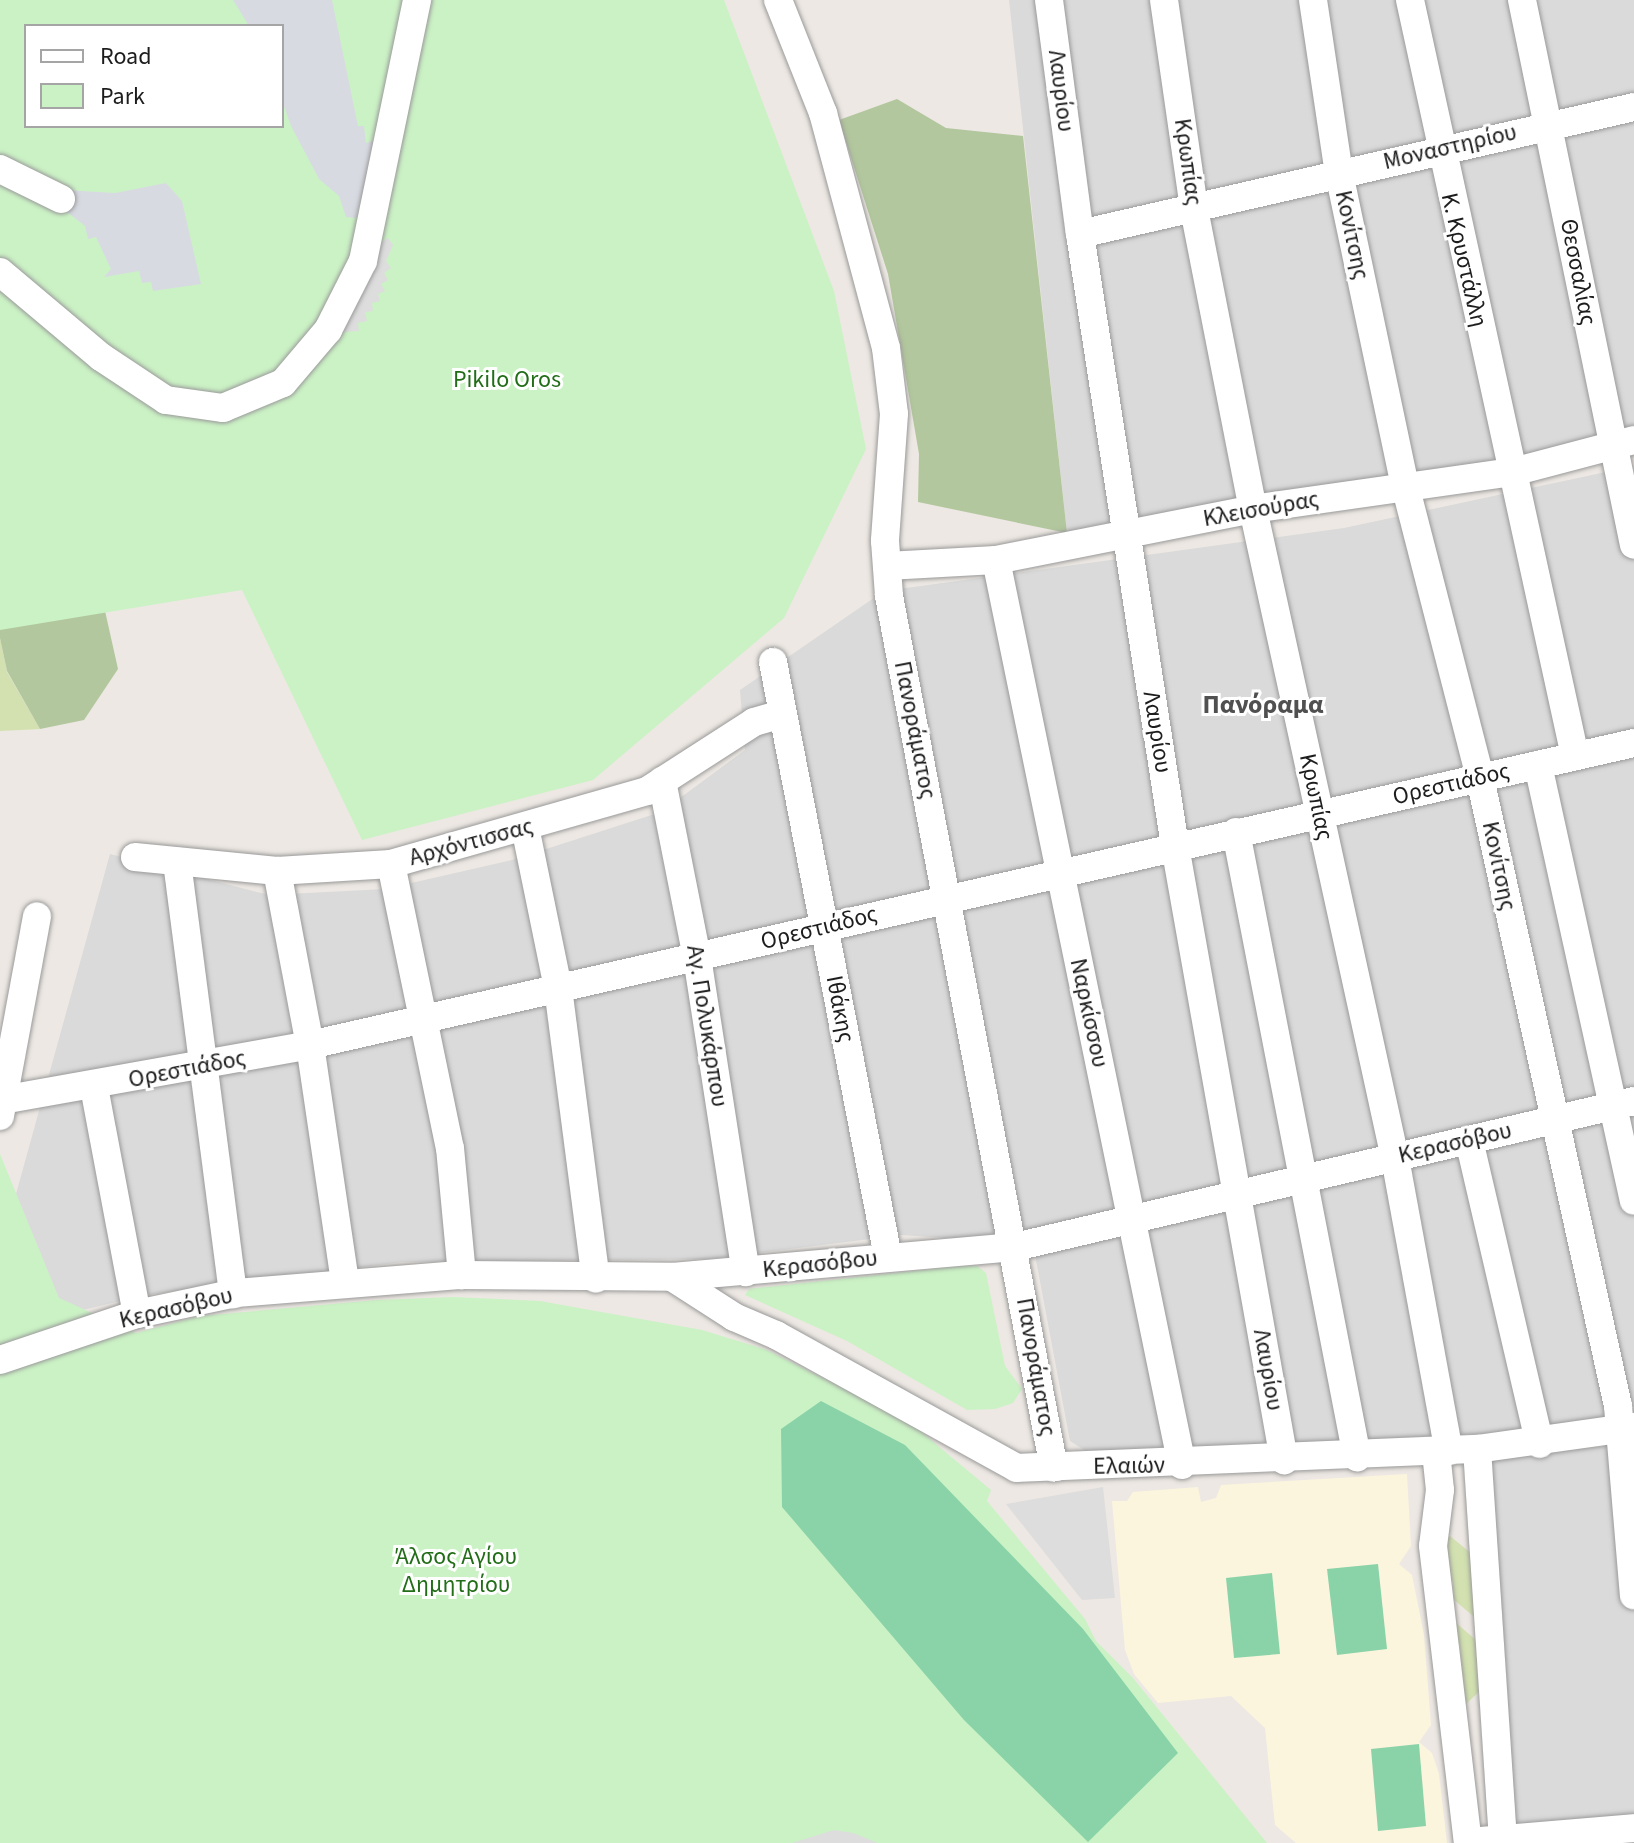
<!DOCTYPE html>
<html>
<head>
<meta charset="utf-8">
<style>
	body { margin:0 }
	#map { position:relative; width:1634px; height:1843px; overflow:hidden; background:#ede8e3; font-family:"Source Sans 3",sans-serif }
	div>[style] { position:absolute }
	.residential>* { inset:0; background:#dadada }
	.education>* { inset:0; background:#fbf5de }
	.grass>* { inset:0; background:#d2e1af }
	.forest>* { inset:0; background:#b2c79d }
	.park>* { inset:0; background:#cbf2c5 }
	.pitch>* { inset:0; background:#8ad3a8 }
	.parking>* { inset:0; background:#ddd }
	.plaza>* { inset:0; background:#d8dae2 }
	.roads { filter:drop-shadow(0 0 2px #9a9a9a) drop-shadow(0 0 2px #9a9a9a) }
	.minor>* { height:28px; margin:-14px; padding:0 14px; transform-origin:14px; border-radius:14px; background:#fff }
	span { translate:-50% -50%; white-space:nowrap; text-align:center; line-height:1.15; -webkit-text-stroke:6px #fff; paint-order:stroke }
	.street-label { font-size:24px; color:#1d1d1d }
	.park-label { font-size:24px; color:#226d18 }
	.neighbourhood-label { font-size:26px; color:#505050; font-weight:700 }
	.legend { position:absolute; left:24px; top:24px; width:260px; height:104px; box-sizing:border-box; background:#fff; border:2px solid #a5a5a5; margin:0; padding:10px 14px; list-style:none; font-size:24px; color:#1d1d1d }
	.legend li { display:flex; align-items:center; gap:16px; height:40px }
	.legend b { width:40px; border:2px solid #a5a5a5 }
</style>
</head>
<body>
<div id="map">
	<div class="residential">
		<div style="clip-path:polygon(1009px 0,1634px 0,1634px 441px,1067px 533px)"></div>
		<div style="clip-path:polygon(1634px 466px,1634px 1417px,1578px 1429px,1089px 1453px,1070px 1441px,1033px 1244px,902px 1235px,709px 1259px,402px 1262px,145px 1295px,0 1330px,0 1252px,110px 854px,269px 895px,385px 889px,512px 860px,661px 812px,745px 750px,740px 690px,884px 591px,1344px 528px)"></div>
		<div style="clip-path:polygon(1634px 1436px,1634px 1843px,1499px 1843px,1476px 1457px,1601px 1447px)"></div>
	</div>
	<div class="education">
		<div style="clip-path:polygon(1407px 1474px,1411px 1546px,1399px 1564px,1412px 1575px,1424px 1635px,1431px 1725px,1419px 1742px,1432px 1753px,1439px 1774px,1447px 1843px,1296px 1843px,1275px 1825px,1265px 1728px,1231px 1696px,1158px 1703px,1134px 1674px,1125px 1650px,1112px 1501px,1127px 1501px,1133px 1492px,1198px 1487px,1201px 1502px,1216px 1498px,1221px 1485px)"></div>
	</div>
	<div class="grass">
		<div style="clip-path:polygon(0 638px,7px 672px,40px 729px,0 731px)"></div>
		<div style="clip-path:polygon(1450px 1536px,1472px 1554px,1479px 1621px,1453px 1599px,1453px 1582px,1444px 1576px,1441px 1546px)"></div>
		<div style="clip-path:polygon(1454px 1621px,1485px 1648px,1488px 1683px,1463px 1707px,1460px 1644px,1452px 1643px)"></div>
	</div>
	<div class="forest">
		<div style="clip-path:polygon(897px 99px,946px 128px,1023px 136px,1067px 533px,918px 502px,919px 454px,888px 274px,839px 120px)"></div>
		<div style="clip-path:polygon(0 455px,103px 602px,118px 669px,84px 720px,40px 729px,7px 671px,0 638px)"></div>
	</div>
	<div class="park">
		<div style="clip-path:polygon(evenodd,0 0,724px 0,834px 291px,866px 449px,784px 618px,593px 780px,362px 840px,242px 590px,0 630px,0 0,26px 26px,282px 26px,282px 126px,26px 126px,26px 26px)"></div>
		<div style="clip-path:polygon(0 1154px,59px 1298px,136px 1333px,200px 1316px,377px 1300px,453px 1297px,540px 1301px,702px 1330px,767px 1350px,878px 1406px,919px 1430px,991px 1490px,987px 1501px,1085px 1619px,1096px 1641px,1133px 1678px,1267px 1843px,0 1843px)"></div>
		<div style="clip-path:polygon(959px 1266px,977px 1266px,986px 1273px,1005px 1366px,1022px 1389px,1013px 1403px,995px 1409px,967px 1410px,847px 1341px,745px 1295px,749px 1289px)"></div>
	</div>
	<div class="pitch">
		<div style="clip-path:polygon(821px 1401px,905px 1445px,1083px 1629px,1178px 1753px,1088px 1842px,964px 1720px,782px 1507px,781px 1429px)"></div>
		<div style="clip-path:polygon(1378px 1564px,1387px 1649px,1337px 1655px,1327px 1569px)"></div>
		<div style="clip-path:polygon(1272px 1573px,1280px 1654px,1234px 1658px,1226px 1578px)"></div>
		<div style="clip-path:polygon(1419px 1744px,1426px 1826px,1378px 1831px,1371px 1749px)"></div>
	</div>
	<div class="parking">
		<div style="clip-path:polygon(388px 238px,393px 245px,386px 261px,391px 268px,384px 273px,388px 280px,381px 284px,385px 291px,378px 294px,380px 301px,372px 303px,373px 311px,365px 312px,367px 321px,358px 323px,359px 331px,343px 332px,378px 244px)"></div>
		<div style="clip-path:polygon(1103px 1487px,1115px 1598px,1082px 1600px,1006px 1504px)"></div>
		<div style="clip-path:polygon(834px 1830px,853px 1833px,878px 1843px,792px 1843px)"></div>
	</div>
	<div class="plaza">
		<div style="clip-path:polygon(233px 0,332px 0,358px 126px,364px 126px,366px 143px,378px 139px,356px 218px,346px 217px,339px 196px,319px 179px,291px 126px,282px 101px,282px 26px,249px 26px)"></div>
		<div style="clip-path:polygon(166px 183px,182px 201px,201px 284px,153px 291px,151px 282px,142px 283px,139px 271px,104px 277px,111px 269px,96px 237px,88px 239px,85px 226px,58px 205px,64px 190px,115px 193px)"></div>
	</div>
	<div class="roads">
		<div class="minor">
			<div style="left:778px;top:0;width:122px;rotate:68.3deg"></div>
			<div style="left:823px;top:113px;width:243px;rotate:75deg"></div>
			<div style="left:886px;top:348px;width:66px;rotate:83.1deg"></div>
			<div style="left:894px;top:414px;width:127px;rotate:94.1deg"></div>
			<div style="left:885px;top:541px;width:55px;rotate:85.8deg"></div>
			<div style="left:889px;top:596px;width:887px;rotate:79.29deg"></div>
			<div style="left:1049px;top:0;width:236px;rotate:82.5deg"></div>
			<div style="left:1080px;top:234px;width:619px;rotate:81.18deg"></div>
			<div style="left:1175px;top:846px;width:624px;rotate:79.93deg"></div>
			<div style="left:1164px;top:0;width:211px;rotate:81.8deg"></div>
			<div style="left:1194px;top:209px;width:306px;rotate:78.9deg"></div>
			<div style="left:1253px;top:509px;width:664px;rotate:77.66deg"></div>
			<div style="left:1395px;top:1158px;width:298px;rotate:79.6deg"></div>
			<div style="left:1313px;top:0;width:175px;rotate:81.5deg"></div>
			<div style="left:1339px;top:173px;width:319px;rotate:78.1deg"></div>
			<div style="left:1405px;top:485px;width:302px;rotate:75.6deg"></div>
			<div style="left:1480px;top:778px;width:643px;rotate:77.61deg"></div>
			<div style="left:1618px;top:1406px;width:190px;rotate:85.2deg"></div>
			<div style="left:1410px;top:0;width:774px;rotate:77.69deg"></div>
			<div style="left:1522px;top:0;width:556px;rotate:78.39deg"></div>
			<div style="left:0;top:169px;width:68px;rotate:26.2deg"></div>
			<div style="left:1080px;top:234px;width:568px;rotate:-12.91deg"></div>
			<div style="left:0;top:272px;width:132px;rotate:40.1deg"></div>
			<div style="left:101px;top:357px;width:78px;rotate:33.5deg"></div>
			<div style="left:166px;top:400px;width:58px;rotate:8deg"></div>
			<div style="left:223px;top:408px;width:65px;rotate:-22.6deg"></div>
			<div style="left:283px;top:383px;width:70px;rotate:-49.7deg"></div>
			<div style="left:328px;top:330px;width:77px;rotate:-63.1deg"></div>
			<div style="left:363px;top:261px;width:267px;rotate:-78.3deg"></div>
			<div style="left:996px;top:560px;width:924px;rotate:78.39deg"></div>
			<div style="left:887px;top:566px;width:109px;rotate:-3.2deg"></div>
			<div style="left:996px;top:560px;width:262px;rotate:-11.2deg"></div>
			<div style="left:1253px;top:509px;width:263px;rotate:-8.1deg"></div>
			<div style="left:1513px;top:472px;width:125px;rotate:-14.8deg"></div>
			<div style="left:773px;top:662px;width:606px;rotate:79.06deg"></div>
			<div style="left:1538px;top:765px;width:446px;rotate:77.6deg"></div>
			<div style="left:662px;top:781px;width:179px;rotate:78.8deg"></div>
			<div style="left:697px;top:957px;width:319px;rotate:81.2deg"></div>
			<div style="left:525px;top:827px;width:164px;rotate:78.4deg"></div>
			<div style="left:558px;top:988px;width:293px;rotate:82.6deg"></div>
			<div style="left:1236px;top:832px;width:637px;rotate:79.04deg"></div>
			<div style="left:135px;top:857px;width:143px;rotate:5.6deg"></div>
			<div style="left:277px;top:871px;width:114px;rotate:-3.5deg"></div>
			<div style="left:391px;top:864px;width:266px;rotate:-15.9deg"></div>
			<div style="left:647px;top:791px;width:127px;rotate:-32.8deg"></div>
			<div style="left:754px;top:722px;width:29px;rotate:-16deg"></div>
			<div style="left:177px;top:862px;width:436px;rotate:82.6deg"></div>
			<div style="left:391px;top:864px;width:290px;rotate:78.3deg"></div>
			<div style="left:450px;top:1148px;width:128px;rotate:84.6deg"></div>
			<div style="left:277px;top:871px;width:177px;rotate:79.3deg"></div>
			<div style="left:310px;top:1045px;width:241px;rotate:81.6deg"></div>
			<div style="left:94px;top:1087px;width:231px;rotate:79.3deg"></div>
			<div style="left:2px;top:1100px;width:313px;rotate:-10.1deg"></div>
			<div style="left:310px;top:1045px;width:1358px;rotate:-12.85deg"></div>
			<div style="left:0;top:1116px;width:203px;rotate:-79.5deg"></div>
			<div style="left:1469px;top:1140px;width:312px;rotate:76.9deg"></div>
			<div style="left:672px;top:1277px;width:74px;rotate:32.8deg"></div>
			<div style="left:734px;top:1317px;width:46px;rotate:23.2deg"></div>
			<div style="left:776px;top:1335px;width:275px;rotate:28.9deg"></div>
			<div style="left:1017px;top:1468px;width:460px;rotate:-2.4deg"></div>
			<div style="left:1477px;top:1449px;width:159px;rotate:-8deg"></div>
			<div style="left:0;top:1360px;width:145px;rotate:-18.6deg"></div>
			<div style="left:137px;top:1314px;width:101px;rotate:-12deg"></div>
			<div style="left:236px;top:1293px;width:227px;rotate:-4.6deg"></div>
			<div style="left:462px;top:1275px;width:210px;rotate:0.5deg"></div>
			<div style="left:672px;top:1277px;width:344px;rotate:-5deg"></div>
			<div style="left:1015px;top:1247px;width:636px;rotate:-13.27deg"></div>
			<div style="left:1477px;top:1449px;width:395px;rotate:86.2deg"></div>
			<div style="left:1436px;top:1452px;width:38px;rotate:84deg"></div>
			<div style="left:1440px;top:1490px;width:56px;rotate:97.1deg"></div>
			<div style="left:1433px;top:1546px;width:298px;rotate:83.3deg"></div>
			<div style="left:1468px;top:1842px;width:167px;rotate:-4.8deg"></div>
		</div>
	</div>
	<div class="street-label">
		<span style="left:1061px;top:91px;rotate:83deg">Λαυρίου</span>
		<span style="left:1450px;top:147px;rotate:-13deg">Μοναστηρίου</span>
		<span style="left:1188px;top:162px;rotate:82deg">Κρωπίας</span>
		<span style="left:1352px;top:235px;rotate:78deg">Κονίτσης</span>
		<span style="left:1464px;top:260px;rotate:77deg">Κ. Κρυστάλλη</span>
		<span style="left:1578px;top:272px;rotate:79deg">Θεσσαλίας</span>
		<span style="left:1261px;top:509px;rotate:-10deg">Κλεισούρας</span>
		<span style="left:915px;top:730px;rotate:79deg">Πανοράματος</span>
		<span style="left:1157px;top:732px;rotate:81deg">Λαυρίου</span>
		<span style="left:1451px;top:784px;rotate:-13deg">Ορεστιάδος</span>
		<span style="left:1316px;top:797px;rotate:78deg">Κρωπίας</span>
		<span style="left:471px;top:842px;rotate:-15deg">Αρχόντισσας</span>
		<span style="left:1499px;top:866px;rotate:78deg">Κονίτσης</span>
		<span style="left:819px;top:928px;rotate:-14deg">Ορεστιάδος</span>
		<span style="left:840px;top:1009px;rotate:79deg">Ιθάκης</span>
		<span style="left:1089px;top:1013px;rotate:78deg">Ναρκίσσου</span>
		<span style="left:707px;top:1026px;rotate:81deg">Αγ. Πολυκάρπου</span>
		<span style="left:187px;top:1069px;rotate:-11deg">Ορεστιάδος</span>
		<span style="left:1455px;top:1143px;rotate:-13deg">Κερασόβου</span>
		<span style="left:820px;top:1264px;rotate:-6deg">Κερασόβου</span>
		<span style="left:176px;top:1308px;rotate:-13deg">Κερασόβου</span>
		<span style="left:1036px;top:1367px;rotate:80deg">Πανοράματος</span>
		<span style="left:1268px;top:1370px;rotate:80deg">Λαυρίου</span>
		<span style="left:1129px;top:1466px;rotate:-1deg">Ελαιών</span>
	</div>
	<div class="park-label">
		<span style="left:507px;top:380px">Pikilo Oros</span>
		<span style="left:456px;top:1571px">Άλσος Αγίου<br>Δημητρίου</span>
	</div>
	<div class="neighbourhood-label">
		<span style="left:1263px;top:705px">Πανόραμα</span>
	</div>
	<ul class="legend">
	<li><b style="height:10px;background:#fff"></b>Road</li>
	<li><b style="height:22px;background:#cbf2c5"></b>Park</li>
	</ul>
</div>
</body>
</html>
